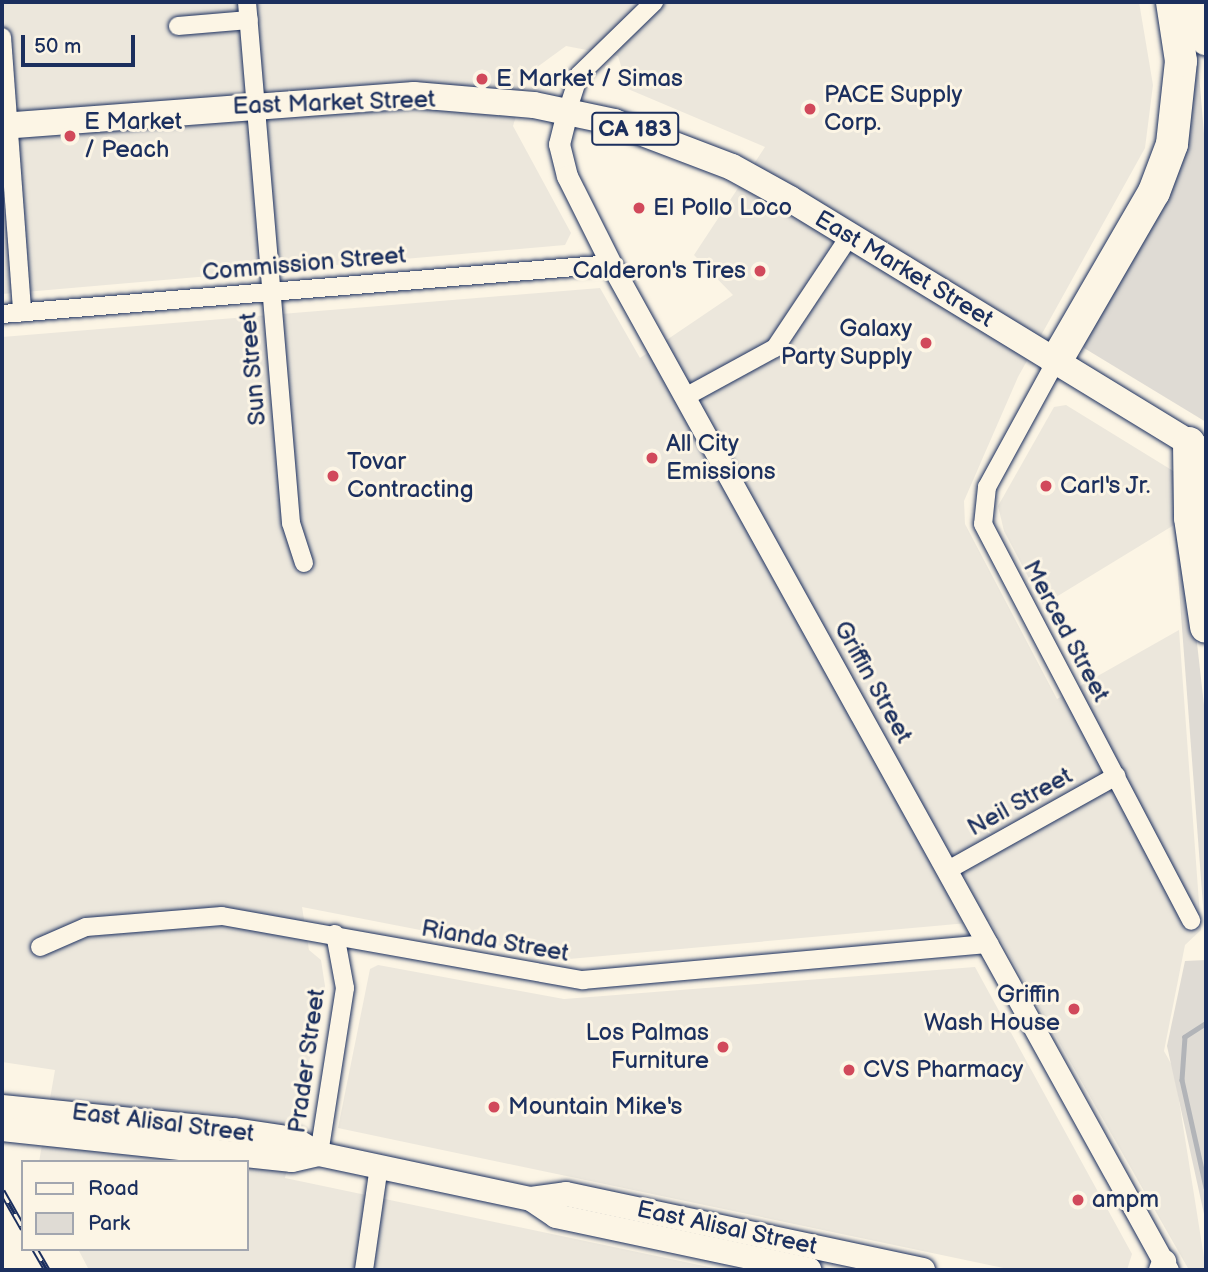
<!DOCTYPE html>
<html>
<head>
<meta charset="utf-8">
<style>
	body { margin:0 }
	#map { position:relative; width:1208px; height:1272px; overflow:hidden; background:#fcf5e5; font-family:"Balsamiq Sans",sans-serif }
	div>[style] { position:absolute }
	.built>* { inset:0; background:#ece7dc }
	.green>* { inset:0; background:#dfdbd4 }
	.stream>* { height:4.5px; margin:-2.25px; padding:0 2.25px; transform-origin:2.25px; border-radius:2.25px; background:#b2b4b8 }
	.roads { filter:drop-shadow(0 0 2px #1b2f5e) drop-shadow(0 0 2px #1b2f5e) }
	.minor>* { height:18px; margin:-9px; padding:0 9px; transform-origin:9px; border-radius:9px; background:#fcf5e5 }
	.tertiary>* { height:21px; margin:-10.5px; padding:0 10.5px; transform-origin:10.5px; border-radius:10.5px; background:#fcf5e5 }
	.secondary>* { height:24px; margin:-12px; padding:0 12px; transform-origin:12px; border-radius:12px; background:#fcf5e5 }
	.primary>* { height:26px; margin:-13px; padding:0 13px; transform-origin:13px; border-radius:13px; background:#fcf5e5 }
	.motorway>* { height:32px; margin:-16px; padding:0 16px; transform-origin:16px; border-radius:16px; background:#fcf5e5 }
	.rail>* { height:7px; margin-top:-3.5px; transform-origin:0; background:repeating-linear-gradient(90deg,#fcf5e5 0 13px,#1b2f5e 0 26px); box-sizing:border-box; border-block:2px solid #1b2f5e }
	.dots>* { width:19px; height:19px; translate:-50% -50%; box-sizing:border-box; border:4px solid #fcf5e5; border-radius:50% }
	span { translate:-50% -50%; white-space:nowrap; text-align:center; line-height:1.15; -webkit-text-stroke:6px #fcf5e5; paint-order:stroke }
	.shield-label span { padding:2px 5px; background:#fcf5e5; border:2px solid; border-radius:5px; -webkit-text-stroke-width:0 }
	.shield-label { font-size:23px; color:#1b2f5e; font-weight:700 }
	.poi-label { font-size:24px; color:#1b2f5e }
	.left { translate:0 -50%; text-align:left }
	.right { translate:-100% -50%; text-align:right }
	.street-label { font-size:24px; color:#1b2f5e }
	.frame { position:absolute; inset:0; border:4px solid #1b2f5e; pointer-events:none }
	.legend { position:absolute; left:21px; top:1160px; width:228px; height:91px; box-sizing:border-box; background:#fcf5e5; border:2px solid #a2a6af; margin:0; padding:9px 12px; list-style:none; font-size:21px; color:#1b2f5e }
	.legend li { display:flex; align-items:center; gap:14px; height:35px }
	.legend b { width:35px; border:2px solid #a2a6af }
	.scale { position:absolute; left:21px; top:35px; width:114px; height:32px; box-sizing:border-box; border:4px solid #1b2f5e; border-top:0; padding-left:9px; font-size:21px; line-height:24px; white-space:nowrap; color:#1b2f5e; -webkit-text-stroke:5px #fcf5e5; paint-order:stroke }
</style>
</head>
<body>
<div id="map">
	<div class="built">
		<div style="clip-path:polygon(2px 2px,1139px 2px,1153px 85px,1145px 148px,1018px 377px,964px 501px,965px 524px,1057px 699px,1179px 630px,1201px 930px,1185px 945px,1164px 1051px,1174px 1069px,1206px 1270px,1189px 1270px,990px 921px,569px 959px,302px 907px,309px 950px,321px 960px,325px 986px,285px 1178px,723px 1270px,89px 1270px,78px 1249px,247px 1249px,247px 1162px,39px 1162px,55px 1070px,2px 1062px,2px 337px,600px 288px,640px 358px,733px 295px,694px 255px,765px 147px,628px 89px,618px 56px,566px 46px,529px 73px,513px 126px,571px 233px,565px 245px,2px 294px)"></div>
		<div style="clip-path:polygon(1066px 405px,1170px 469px,1174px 525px,1043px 605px,1004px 531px,998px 506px,1054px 407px)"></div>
		<div style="clip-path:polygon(378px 965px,564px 999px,975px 967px,1132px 1254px,1127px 1270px,1013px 1270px,338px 1128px,370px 969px)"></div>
	</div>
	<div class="green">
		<div style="clip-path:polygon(1198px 62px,1206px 158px,1206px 422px,1084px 348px,1083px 339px,1186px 63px)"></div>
		<div style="clip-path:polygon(1170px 469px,1178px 474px,1206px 723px,1206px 945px)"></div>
		<div style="clip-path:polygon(1206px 960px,1206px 1223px,1167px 1046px,1185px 961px)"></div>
	</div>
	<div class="stream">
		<div style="left:1205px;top:1024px;width:24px;rotate:147deg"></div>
		<div style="left:1185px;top:1037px;width:43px;rotate:94deg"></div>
		<div style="left:1182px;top:1080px;width:110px;rotate:77.4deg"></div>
	</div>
	<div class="roads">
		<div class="minor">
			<div style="left:247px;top:2px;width:523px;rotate:85.17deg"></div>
			<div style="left:291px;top:523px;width:42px;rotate:72deg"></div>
			<div style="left:178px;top:26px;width:71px;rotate:-4.8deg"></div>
			<div style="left:2px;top:37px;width:276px;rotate:85.8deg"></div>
			<div style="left:567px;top:112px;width:39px;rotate:-72deg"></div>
			<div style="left:579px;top:75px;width:105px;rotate:-44.2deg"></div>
			<div style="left:2px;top:314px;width:611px;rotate:-4.69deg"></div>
			<div style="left:1056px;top:361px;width:144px;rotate:118.7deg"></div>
			<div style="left:987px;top:487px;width:37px;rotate:96deg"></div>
			<div style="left:983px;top:524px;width:448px;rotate:62.3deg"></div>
			<div style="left:685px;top:397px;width:102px;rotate:-28.6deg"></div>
			<div style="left:775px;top:348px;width:133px;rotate:-56.3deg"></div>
			<div style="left:948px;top:870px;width:193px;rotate:-29.2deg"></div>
			<div style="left:40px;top:947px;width:50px;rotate:-23.5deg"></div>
			<div style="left:86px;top:927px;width:136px;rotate:-4.6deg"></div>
			<div style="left:222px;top:916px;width:367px;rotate:10.1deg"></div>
			<div style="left:583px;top:980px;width:408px;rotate:-5.1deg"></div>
			<div style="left:319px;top:1154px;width:168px;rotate:-81.1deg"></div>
			<div style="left:345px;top:988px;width:55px;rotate:-100.5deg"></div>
			<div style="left:364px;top:1270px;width:105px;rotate:-81.8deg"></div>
		</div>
		<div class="tertiary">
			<div style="left:567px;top:112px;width:33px;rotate:104deg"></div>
			<div style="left:559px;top:144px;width:33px;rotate:76deg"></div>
			<div style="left:567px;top:176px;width:98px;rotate:63.4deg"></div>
			<div style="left:611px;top:264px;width:1150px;rotate:61.03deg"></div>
		</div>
		<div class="secondary">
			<div style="left:2px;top:1107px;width:233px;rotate:5.7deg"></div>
			<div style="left:234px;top:1130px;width:61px;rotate:8.5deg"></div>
			<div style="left:294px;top:1139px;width:29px;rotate:31deg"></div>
			<div style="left:2px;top:1129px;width:292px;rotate:6.1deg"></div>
			<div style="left:292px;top:1160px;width:28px;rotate:-13deg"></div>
			<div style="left:319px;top:1154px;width:217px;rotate:12deg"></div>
			<div style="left:531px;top:1199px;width:35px;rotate:-8deg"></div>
			<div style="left:566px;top:1194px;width:365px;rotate:12deg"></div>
			<div style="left:531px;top:1199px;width:30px;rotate:34deg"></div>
			<div style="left:556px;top:1216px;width:259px;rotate:12deg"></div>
			<div style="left:1161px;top:1270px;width:9px;rotate:-69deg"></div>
		</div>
		<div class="primary">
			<div style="left:2px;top:126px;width:413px;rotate:-4.3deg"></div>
			<div style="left:414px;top:95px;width:120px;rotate:4.8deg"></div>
			<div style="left:534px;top:105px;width:82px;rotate:12deg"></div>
			<div style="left:614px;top:122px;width:126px;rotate:20.9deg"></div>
			<div style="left:732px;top:167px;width:66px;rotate:28.9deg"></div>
			<div style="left:790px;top:199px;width:487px;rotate:31.4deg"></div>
		</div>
		<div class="motorway">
			<div style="left:1199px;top:2px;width:38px;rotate:79deg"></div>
			<div style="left:1056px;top:361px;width:195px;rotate:-59.9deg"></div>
			<div style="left:1154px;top:192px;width:51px;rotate:-69.4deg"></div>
			<div style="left:1172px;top:144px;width:83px;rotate:-83.8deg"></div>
			<div style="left:1181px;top:61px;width:60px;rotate:-98.7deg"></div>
			<div style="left:1189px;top:443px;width:75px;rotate:89.2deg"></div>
			<div style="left:1190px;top:518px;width:110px;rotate:81.6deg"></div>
		</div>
	</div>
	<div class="rail">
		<div style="left:2px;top:1191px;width:43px;rotate:60.4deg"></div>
		<div style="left:35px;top:1249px;width:24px;rotate:60deg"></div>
	</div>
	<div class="dots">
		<div style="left:482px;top:79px;background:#d1495b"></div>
		<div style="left:810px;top:109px;background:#d1495b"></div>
		<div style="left:70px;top:136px;background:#d1495b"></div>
		<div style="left:639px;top:208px;background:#d1495b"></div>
		<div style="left:760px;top:271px;background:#d1495b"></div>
		<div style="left:926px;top:343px;background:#d1495b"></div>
		<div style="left:652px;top:458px;background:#d1495b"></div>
		<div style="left:333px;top:476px;background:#d1495b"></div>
		<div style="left:1046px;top:486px;background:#d1495b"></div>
		<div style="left:1074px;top:1009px;background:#d1495b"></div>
		<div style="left:723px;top:1047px;background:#d1495b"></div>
		<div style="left:849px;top:1070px;background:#d1495b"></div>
		<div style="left:494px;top:1107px;background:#d1495b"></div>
		<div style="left:1078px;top:1200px;background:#d1495b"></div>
	</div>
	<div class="shield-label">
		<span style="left:635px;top:129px">CA 183</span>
	</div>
	<div class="poi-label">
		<span class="left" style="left:496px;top:79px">E Market / Simas</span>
		<span class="left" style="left:824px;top:109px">PACE Supply<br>Corp.</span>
		<span class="left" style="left:84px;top:136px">E Market<br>/ Peach</span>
		<span class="left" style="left:653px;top:208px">El Pollo Loco</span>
		<span class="right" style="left:746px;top:271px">Calderon's Tires</span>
		<span class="right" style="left:912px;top:343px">Galaxy<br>Party Supply</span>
		<span class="left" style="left:666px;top:458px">All City<br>Emissions</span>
		<span class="left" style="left:347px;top:476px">Tovar<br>Contracting</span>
		<span class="left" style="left:1060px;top:486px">Carl's Jr.</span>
		<span class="right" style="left:1060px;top:1009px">Griffin<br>Wash House</span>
		<span class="right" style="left:709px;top:1047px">Los Palmas<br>Furniture</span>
		<span class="left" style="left:863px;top:1070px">CVS Pharmacy</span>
		<span class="left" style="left:508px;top:1107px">Mountain Mike's</span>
		<span class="left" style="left:1092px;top:1200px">ampm</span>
	</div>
	<div class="street-label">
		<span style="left:334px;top:103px;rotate:-2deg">East Market Street</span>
		<span style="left:304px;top:264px;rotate:-5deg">Commission Street</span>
		<span style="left:904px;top:269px;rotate:31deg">East Market Street</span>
		<span style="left:253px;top:369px;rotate:-95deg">Sun Street</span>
		<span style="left:1066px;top:631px;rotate:62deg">Merced Street</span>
		<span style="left:873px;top:682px;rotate:61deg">Griffin Street</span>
		<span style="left:1020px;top:802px;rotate:-29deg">Neil Street</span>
		<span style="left:495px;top:941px;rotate:10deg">Rianda Street</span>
		<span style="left:307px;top:1061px;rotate:-82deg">Prader Street</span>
		<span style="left:163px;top:1123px;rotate:7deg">East Alisal Street</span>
		<span style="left:727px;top:1228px;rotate:12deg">East Alisal Street</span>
	</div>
	<div class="frame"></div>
	<ul class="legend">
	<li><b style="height:9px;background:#fcf5e5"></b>Road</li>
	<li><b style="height:19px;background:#dfdbd4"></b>Park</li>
	</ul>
	<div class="scale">50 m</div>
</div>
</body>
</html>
